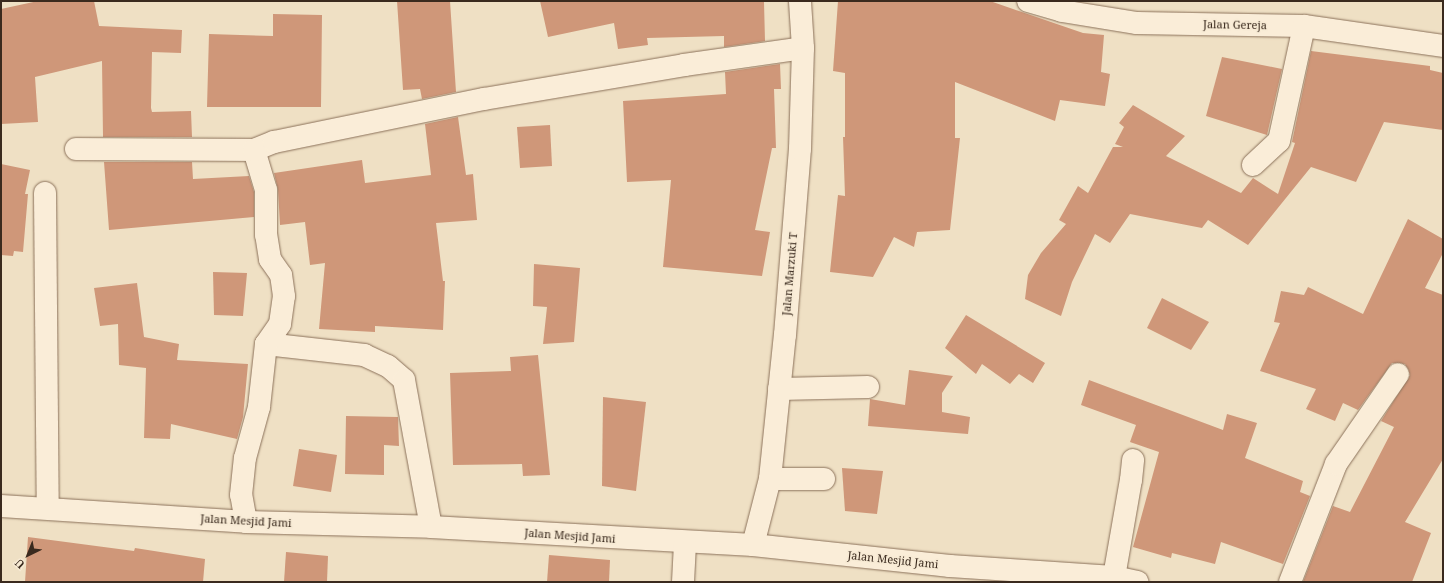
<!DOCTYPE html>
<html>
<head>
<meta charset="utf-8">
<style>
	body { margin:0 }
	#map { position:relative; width:1444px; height:583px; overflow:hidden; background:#efe0c4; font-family:"Noto Serif",serif }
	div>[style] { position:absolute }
	.building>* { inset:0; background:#cf9779 }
	.roads { filter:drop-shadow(0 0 1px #8b715a) drop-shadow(0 0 1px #8b715a) }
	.minor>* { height:22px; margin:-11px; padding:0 11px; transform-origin:11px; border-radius:11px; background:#faedd8 }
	span { translate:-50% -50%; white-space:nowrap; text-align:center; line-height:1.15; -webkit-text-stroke:3px #f7ead4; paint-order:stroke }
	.street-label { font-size:11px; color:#3a2a1e }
	.frame { position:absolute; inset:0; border:2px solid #3a2a1e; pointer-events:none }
	.north { position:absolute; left:8px; top:535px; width:40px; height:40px; -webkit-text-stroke:3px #f7ead4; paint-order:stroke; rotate:223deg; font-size:11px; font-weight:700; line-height:16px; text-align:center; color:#3a2a1e }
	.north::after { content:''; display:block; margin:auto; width:14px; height:18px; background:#3a2a1e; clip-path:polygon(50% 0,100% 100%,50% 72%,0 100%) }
</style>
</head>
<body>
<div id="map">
	<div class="building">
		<div style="clip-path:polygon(38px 1px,94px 1px,99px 26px,182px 30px,181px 53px,152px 52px,151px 108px,152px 112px,191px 111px,192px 137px,103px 137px,102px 61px,35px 77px,38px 122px,1px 124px,1px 9px)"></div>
		<div style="clip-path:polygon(397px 1px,450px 1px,456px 92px,422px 99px,420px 89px,403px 90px)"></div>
		<div style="clip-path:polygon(540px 1px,764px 2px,765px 41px,724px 47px,724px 36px,647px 38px,648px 45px,618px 49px,614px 23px,548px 37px)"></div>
		<div style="clip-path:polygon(838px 1px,990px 1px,1083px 33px,1104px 35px,1101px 72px,1110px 74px,1105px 106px,1060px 100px,1055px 121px,955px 82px,955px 138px,960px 138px,950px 230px,917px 232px,914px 247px,894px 237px,873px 277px,830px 272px,838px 195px,845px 196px,843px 137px,845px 137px,845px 73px,833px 71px)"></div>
		<div style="clip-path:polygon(273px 14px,322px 15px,321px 107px,207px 107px,209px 34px,273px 36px)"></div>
		<div style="clip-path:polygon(1311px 51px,1430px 66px,1430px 70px,1443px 73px,1443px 130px,1384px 122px,1356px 182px,1311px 167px,1248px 245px,1208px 220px,1202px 228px,1130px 214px,1110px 243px,1095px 234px,1072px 282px,1061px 316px,1025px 299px,1028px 275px,1041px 253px,1066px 224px,1059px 220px,1078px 186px,1088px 193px,1113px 147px,1123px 147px,1115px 144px,1124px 127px,1119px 123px,1133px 105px,1185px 136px,1166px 156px,1241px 193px,1253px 178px,1278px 194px,1295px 143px,1292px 142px)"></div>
		<div style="clip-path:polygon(1222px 57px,1282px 69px,1267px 135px,1206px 116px)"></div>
		<div style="clip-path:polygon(780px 64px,781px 89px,774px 89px,776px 148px,772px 148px,755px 230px,770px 232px,762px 276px,663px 267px,671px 180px,627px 182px,623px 101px,726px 94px,725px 72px)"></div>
		<div style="clip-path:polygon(458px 117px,466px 175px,473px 174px,477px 220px,436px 223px,443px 281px,445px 281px,443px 330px,375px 326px,375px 332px,319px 329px,325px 263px,310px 265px,305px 222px,280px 225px,278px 190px,274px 173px,362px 160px,365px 183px,431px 175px,425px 124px)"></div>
		<div style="clip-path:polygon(550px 125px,552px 166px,520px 168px,517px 127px)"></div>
		<div style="clip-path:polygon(104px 162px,192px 162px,193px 179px,249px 176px,254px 192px,254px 217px,109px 230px)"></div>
		<div style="clip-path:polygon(1px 164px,30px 170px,25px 194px,28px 194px,23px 252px,14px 251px,13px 256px,1px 255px)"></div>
		<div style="clip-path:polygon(1408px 219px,1443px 239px,1443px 253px,1425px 288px,1443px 295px,1443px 459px,1405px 522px,1431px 533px,1412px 582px,1303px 582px,1333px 506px,1350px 512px,1394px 427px,1381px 421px,1410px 375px,1405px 364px,1392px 363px,1358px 410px,1343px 403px,1335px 421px,1306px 409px,1316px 389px,1260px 371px,1280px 323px,1274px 322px,1281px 291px,1304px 295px,1308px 287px,1363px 314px)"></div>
		<div style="clip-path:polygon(534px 264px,580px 268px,574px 342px,543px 344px,547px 307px,533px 306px)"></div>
		<div style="clip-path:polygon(213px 272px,247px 273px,243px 316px,214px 315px)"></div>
		<div style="clip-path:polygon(137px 283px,144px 337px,179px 344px,177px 360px,248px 364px,243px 417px,237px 439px,171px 424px,170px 439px,144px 438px,146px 368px,119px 365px,118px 324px,100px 326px,94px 288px)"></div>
		<div style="clip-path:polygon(1162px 298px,1209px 322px,1191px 350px,1147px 328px)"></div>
		<div style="clip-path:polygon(966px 315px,1045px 363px,1033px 383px,1019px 374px,1010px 384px,982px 364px,976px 374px,945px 348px)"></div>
		<div style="clip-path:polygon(538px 355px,550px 475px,523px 476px,522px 464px,453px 465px,450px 373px,511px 371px,510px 357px)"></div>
		<div style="clip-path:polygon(909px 370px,953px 376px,942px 393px,942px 412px,970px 417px,968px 434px,868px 426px,870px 399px,905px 405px)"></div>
		<div style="clip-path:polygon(1089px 380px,1223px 430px,1227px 414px,1257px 423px,1245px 458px,1303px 481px,1300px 492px,1310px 496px,1283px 564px,1221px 542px,1215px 564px,1172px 553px,1171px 558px,1133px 547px,1159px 452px,1130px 442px,1136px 425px,1081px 405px)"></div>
		<div style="clip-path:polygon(603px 397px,646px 402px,636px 491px,602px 486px)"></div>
		<div style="clip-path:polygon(346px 416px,398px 417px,399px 446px,384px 445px,384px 475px,345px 474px)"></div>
		<div style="clip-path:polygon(299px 449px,337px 455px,331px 492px,293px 486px)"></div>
		<div style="clip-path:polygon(842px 468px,883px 471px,877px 514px,845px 511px)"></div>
		<div style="clip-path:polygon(28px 537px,134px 551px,135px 548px,205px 559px,203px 582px,25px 582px)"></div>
		<div style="clip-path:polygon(286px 552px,328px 556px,327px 582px,284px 582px)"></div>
		<div style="clip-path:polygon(549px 555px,610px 560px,609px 582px,547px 582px)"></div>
	</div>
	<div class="roads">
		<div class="minor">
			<div style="left:1028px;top:1px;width:35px;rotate:16deg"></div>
			<div style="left:1062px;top:11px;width:76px;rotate:9.1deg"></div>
			<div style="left:1137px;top:23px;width:167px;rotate:1deg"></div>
			<div style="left:1304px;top:26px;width:140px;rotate:8.2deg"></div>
			<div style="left:76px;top:149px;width:178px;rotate:0.3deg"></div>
			<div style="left:1253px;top:165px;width:35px;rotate:-43deg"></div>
			<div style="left:1279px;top:141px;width:118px;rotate:-77.7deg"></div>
			<div style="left:45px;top:193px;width:314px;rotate:89.5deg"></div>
			<div style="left:266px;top:344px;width:99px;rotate:6.4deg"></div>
			<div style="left:364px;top:355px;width:26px;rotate:25deg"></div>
			<div style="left:388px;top:366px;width:21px;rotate:41deg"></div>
			<div style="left:404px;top:380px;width:149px;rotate:79.6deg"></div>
			<div style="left:779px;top:389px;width:89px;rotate:-1.3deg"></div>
			<div style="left:770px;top:479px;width:54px"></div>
			<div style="left:1px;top:506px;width:246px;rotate:3.7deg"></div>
			<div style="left:246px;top:522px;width:185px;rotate:1.5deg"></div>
			<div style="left:431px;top:527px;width:323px;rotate:3.2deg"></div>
			<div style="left:753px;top:545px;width:198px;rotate:6.1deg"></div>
			<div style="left:950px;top:566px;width:164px;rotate:3.8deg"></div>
			<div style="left:1114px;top:577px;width:24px;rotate:12deg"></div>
			<div style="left:246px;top:522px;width:27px;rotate:-100deg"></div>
			<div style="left:241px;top:495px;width:37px;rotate:-84deg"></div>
			<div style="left:245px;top:458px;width:53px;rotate:-74.6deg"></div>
			<div style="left:259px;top:407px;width:63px;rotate:-83.7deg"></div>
			<div style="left:266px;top:344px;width:24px;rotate:-55deg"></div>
			<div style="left:280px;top:324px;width:28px;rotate:-82deg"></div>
			<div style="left:284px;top:296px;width:21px;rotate:-98deg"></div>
			<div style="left:281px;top:275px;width:19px;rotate:-125deg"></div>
			<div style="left:270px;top:259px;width:24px;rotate:-99deg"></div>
			<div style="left:266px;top:235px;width:45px;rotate:-90deg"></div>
			<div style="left:266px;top:190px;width:42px;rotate:-106.7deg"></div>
			<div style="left:254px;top:150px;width:22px;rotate:-22deg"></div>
			<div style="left:274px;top:142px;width:214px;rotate:-11.6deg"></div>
			<div style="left:484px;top:99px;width:203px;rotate:-9.6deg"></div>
			<div style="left:684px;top:65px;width:120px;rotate:-8.1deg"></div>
			<div style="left:753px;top:545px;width:68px;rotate:-75.6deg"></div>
			<div style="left:770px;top:479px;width:145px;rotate:-84.1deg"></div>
			<div style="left:785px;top:335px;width:187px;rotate:-85.4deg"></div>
			<div style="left:800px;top:149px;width:101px;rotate:-88.3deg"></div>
			<div style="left:803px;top:48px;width:47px;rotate:-93.7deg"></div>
			<div style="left:1114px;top:577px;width:98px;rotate:-80.1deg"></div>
			<div style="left:1131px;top:480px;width:20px;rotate:-84deg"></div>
			<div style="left:683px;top:582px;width:39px;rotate:-87deg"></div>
			<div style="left:1290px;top:582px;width:127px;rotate:-68.7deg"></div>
			<div style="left:1336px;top:464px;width:109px;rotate:-55.4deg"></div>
		</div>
	</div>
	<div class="street-label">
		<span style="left:1235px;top:25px;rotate:1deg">Jalan Gereja</span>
		<span style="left:790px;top:274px;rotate:-85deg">Jalan Marzuki T</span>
		<span style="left:246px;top:521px;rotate:3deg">Jalan Mesjid Jami</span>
		<span style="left:570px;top:536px;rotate:4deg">Jalan Mesjid Jami</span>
		<span style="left:893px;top:560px;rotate:6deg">Jalan Mesjid Jami</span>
	</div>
	<div class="frame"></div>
	<div class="north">U</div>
</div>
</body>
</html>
